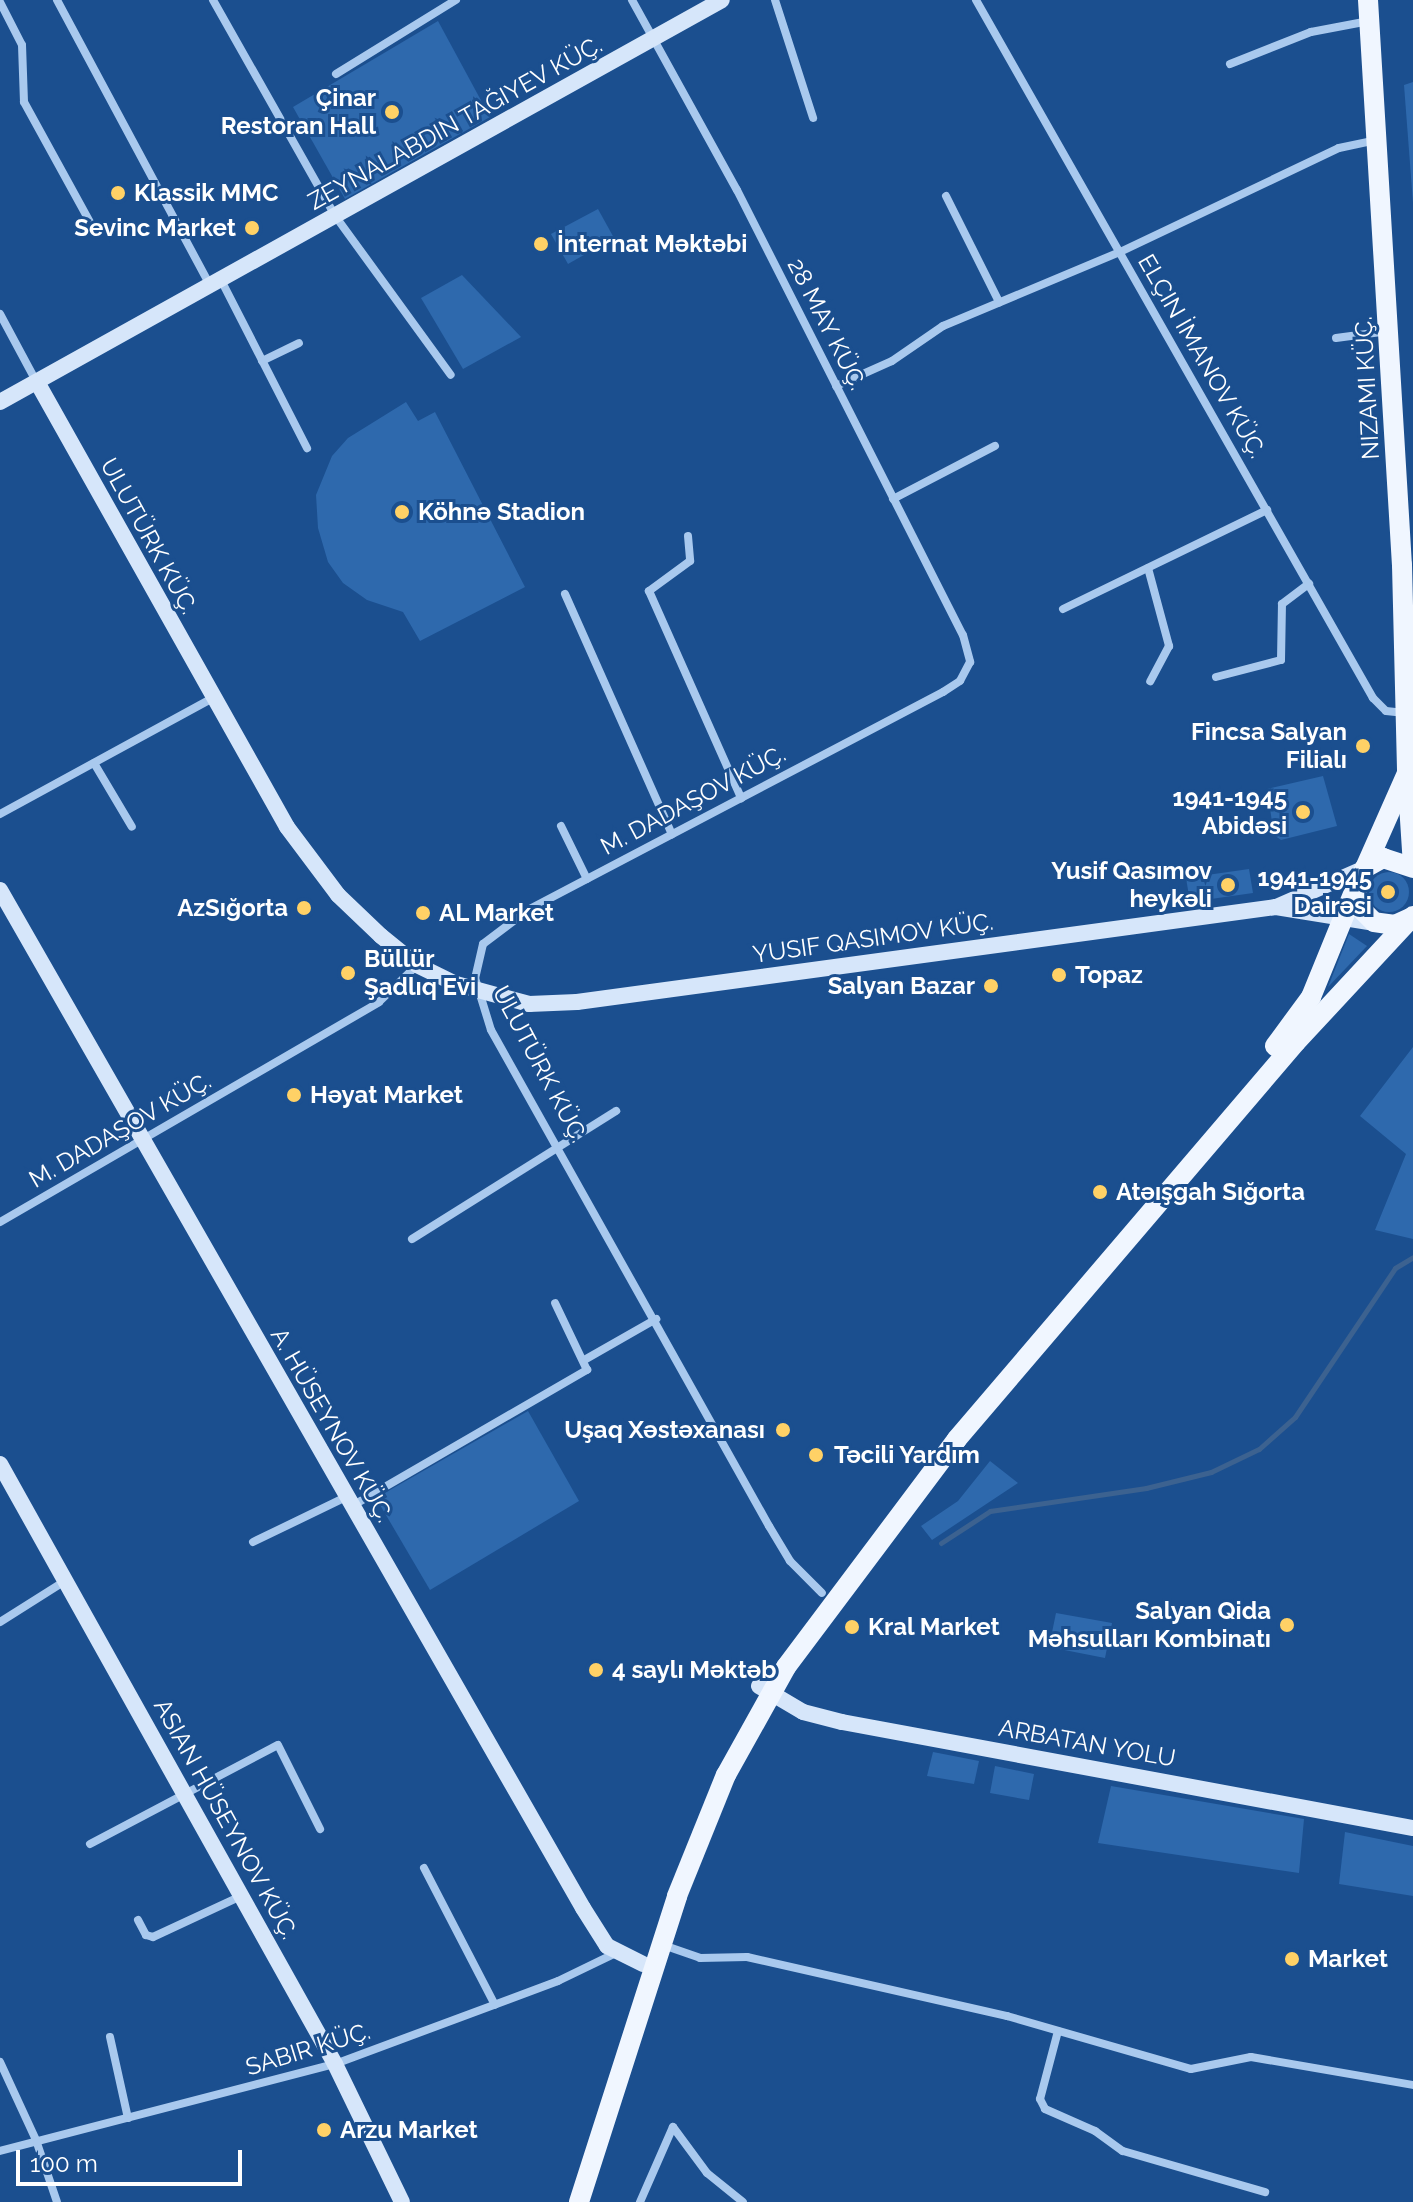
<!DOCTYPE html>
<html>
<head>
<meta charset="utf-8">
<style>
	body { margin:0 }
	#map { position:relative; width:1413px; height:2202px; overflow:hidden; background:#1b4f8f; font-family:Raleway,sans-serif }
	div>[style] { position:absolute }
	.green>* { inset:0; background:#2e69ad }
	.round { border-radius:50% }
	.stream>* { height:5px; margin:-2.5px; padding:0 2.5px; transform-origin:2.5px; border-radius:2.5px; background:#3c6290 }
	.street>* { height:8px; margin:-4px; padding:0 4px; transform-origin:4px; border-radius:4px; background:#a9c9ee }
	.secondary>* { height:16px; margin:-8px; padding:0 8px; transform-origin:8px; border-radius:8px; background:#d6e6fa }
	.primary>* { height:20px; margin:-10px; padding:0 10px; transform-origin:10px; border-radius:10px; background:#f0f6ff }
	.dots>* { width:22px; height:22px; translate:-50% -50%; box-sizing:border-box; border:4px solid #1b4f8f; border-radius:50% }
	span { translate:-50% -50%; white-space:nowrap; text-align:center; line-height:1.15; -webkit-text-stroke:6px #1b4f8f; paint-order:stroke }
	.poi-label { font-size:24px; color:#fff; font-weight:700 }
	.right { translate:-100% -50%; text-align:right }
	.left { translate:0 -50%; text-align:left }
	.street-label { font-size:24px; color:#fff }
	.scale { position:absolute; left:16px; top:2150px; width:226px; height:36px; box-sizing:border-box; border:4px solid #fff; border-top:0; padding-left:10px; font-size:24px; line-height:28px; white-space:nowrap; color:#fff; -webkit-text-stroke:6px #1b4f8f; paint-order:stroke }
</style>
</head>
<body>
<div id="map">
	<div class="green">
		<div style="clip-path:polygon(438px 21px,490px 117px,345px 199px,293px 107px)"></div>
		<div style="clip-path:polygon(1413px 82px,1413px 203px,1404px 85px)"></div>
		<div style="clip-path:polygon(598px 209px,614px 238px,568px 264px,551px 234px)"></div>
		<div style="clip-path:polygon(462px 275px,521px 337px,463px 369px,421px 298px)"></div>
		<div style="clip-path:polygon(406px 402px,418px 421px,435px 412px,525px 587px,420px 641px,403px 612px,367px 600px,343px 583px,328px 562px,318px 528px,316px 495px,332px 456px,348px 438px)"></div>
		<div style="clip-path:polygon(1323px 776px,1337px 826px,1281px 840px,1274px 835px,1267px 789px)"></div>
		<div style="clip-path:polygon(1249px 869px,1253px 893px,1190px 902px,1186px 878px)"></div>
		<div class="round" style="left:1369px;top:872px;width:40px;height:40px"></div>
		<div style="clip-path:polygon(1349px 934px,1367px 946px,1328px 987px)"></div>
		<div style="clip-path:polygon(1413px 1047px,1413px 1239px,1375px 1230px,1406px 1154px,1360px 1116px)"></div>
		<div style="clip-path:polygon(528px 1411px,579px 1501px,430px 1590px,376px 1498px)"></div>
		<div style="clip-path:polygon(990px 1461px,1018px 1483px,932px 1540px,921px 1526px,958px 1501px)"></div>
		<div style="clip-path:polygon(1056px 1613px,1112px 1623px,1105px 1658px,1049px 1647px)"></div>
		<div style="clip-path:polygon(933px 1752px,979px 1761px,974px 1784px,927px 1776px)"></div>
		<div style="clip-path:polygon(995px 1766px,1034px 1774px,1029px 1800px,990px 1793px)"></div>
		<div style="clip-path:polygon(1111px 1786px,1304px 1819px,1299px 1873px,1098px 1843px)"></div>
		<div style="clip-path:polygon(1345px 1832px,1413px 1846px,1413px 1896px,1339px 1884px)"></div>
	</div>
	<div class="stream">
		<div style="left:941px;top:1543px;width:59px;rotate:-33.1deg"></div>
		<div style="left:990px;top:1511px;width:158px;rotate:-8.4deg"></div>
		<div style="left:1146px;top:1488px;width:67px;rotate:-13.8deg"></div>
		<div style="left:1211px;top:1472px;width:53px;rotate:-25.6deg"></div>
		<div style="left:1259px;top:1449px;width:48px;rotate:-41.6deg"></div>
		<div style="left:1295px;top:1417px;width:179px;rotate:-56.1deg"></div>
		<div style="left:1395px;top:1268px;width:21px;rotate:-31deg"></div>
	</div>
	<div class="street">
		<div style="left:57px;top:0;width:323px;rotate:61.8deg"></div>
		<div style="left:213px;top:0;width:249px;rotate:60.5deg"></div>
		<div style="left:336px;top:217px;width:195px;rotate:54deg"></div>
		<div style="left:632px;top:0;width:217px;rotate:61.1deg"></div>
		<div style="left:737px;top:190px;width:499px;rotate:63.1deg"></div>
		<div style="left:963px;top:635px;width:28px;rotate:75deg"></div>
		<div style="left:970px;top:662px;width:21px;rotate:118deg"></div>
		<div style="left:960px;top:681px;width:20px;rotate:147deg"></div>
		<div style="left:943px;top:692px;width:469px;rotate:152.3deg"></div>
		<div style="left:528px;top:910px;width:56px;rotate:142.9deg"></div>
		<div style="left:483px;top:944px;width:35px;rotate:103deg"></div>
		<div style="left:475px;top:978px;width:54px;rotate:72.9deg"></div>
		<div style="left:491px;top:1030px;width:569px;rotate:60.73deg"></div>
		<div style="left:769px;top:1526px;width:41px;rotate:59deg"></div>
		<div style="left:790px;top:1561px;width:45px;rotate:45deg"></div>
		<div style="left:775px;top:0;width:124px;rotate:72.1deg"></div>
		<div style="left:976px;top:0;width:803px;rotate:60.37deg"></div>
		<div style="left:1373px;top:698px;width:18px;rotate:45deg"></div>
		<div style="left:1386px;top:711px;width:19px;rotate:6deg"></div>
		<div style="left:0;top:2px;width:48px;rotate:62.9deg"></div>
		<div style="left:22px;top:45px;width:57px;rotate:88deg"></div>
		<div style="left:24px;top:102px;width:137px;rotate:61.2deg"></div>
		<div style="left:1230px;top:64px;width:87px;rotate:-21.6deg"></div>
		<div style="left:1311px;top:32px;width:59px;rotate:-10.7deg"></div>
		<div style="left:336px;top:74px;width:141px;rotate:-31.7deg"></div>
		<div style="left:946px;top:196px;width:119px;rotate:63.4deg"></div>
		<div style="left:221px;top:280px;width:189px;rotate:62.9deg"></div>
		<div style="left:0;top:314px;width:76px;rotate:61.8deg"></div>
		<div style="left:1336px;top:338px;width:53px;rotate:-7.5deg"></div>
		<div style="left:262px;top:361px;width:41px;rotate:-25.9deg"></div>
		<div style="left:836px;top:386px;width:61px;rotate:-24.1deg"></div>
		<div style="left:892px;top:361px;width:62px;rotate:-34.5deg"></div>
		<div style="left:943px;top:326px;width:192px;rotate:-22.7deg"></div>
		<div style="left:1120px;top:252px;width:242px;rotate:-25.4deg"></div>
		<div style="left:1339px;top:148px;width:38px;rotate:-12deg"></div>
		<div style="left:893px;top:499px;width:115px;rotate:-27.5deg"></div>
		<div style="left:688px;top:536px;width:25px;rotate:85deg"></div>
		<div style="left:690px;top:561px;width:51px;rotate:143.8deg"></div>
		<div style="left:649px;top:591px;width:227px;rotate:66deg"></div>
		<div style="left:1148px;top:568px;width:81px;rotate:74.9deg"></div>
		<div style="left:1169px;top:646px;width:40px;rotate:118deg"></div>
		<div style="left:565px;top:594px;width:263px;rotate:66deg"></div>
		<div style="left:1063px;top:609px;width:227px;rotate:-25.9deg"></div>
		<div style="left:1216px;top:677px;width:67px;rotate:-14.7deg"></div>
		<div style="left:1281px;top:660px;width:56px;rotate:-89deg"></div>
		<div style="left:1282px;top:604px;width:34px;rotate:-37deg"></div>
		<div style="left:94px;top:763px;width:74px;rotate:59.3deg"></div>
		<div style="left:0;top:814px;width:240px;rotate:-28.6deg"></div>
		<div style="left:561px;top:826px;width:59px;rotate:63.9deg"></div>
		<div style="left:0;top:1222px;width:438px;rotate:-30.1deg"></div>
		<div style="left:379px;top:1002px;width:53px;rotate:-44.2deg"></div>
		<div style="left:412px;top:1239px;width:241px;rotate:-32.1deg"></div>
		<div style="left:586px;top:1359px;width:81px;rotate:-29.7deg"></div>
		<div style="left:352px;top:1506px;width:272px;rotate:-30.1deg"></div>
		<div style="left:587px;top:1370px;width:74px;rotate:-115.5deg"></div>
		<div style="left:253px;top:1542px;width:103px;rotate:-25.8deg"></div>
		<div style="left:0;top:1622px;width:77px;rotate:-32.2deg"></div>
		<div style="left:90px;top:1844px;width:212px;rotate:-27.8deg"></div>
		<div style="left:278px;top:1745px;width:94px;rotate:63.4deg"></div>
		<div style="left:424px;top:1868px;width:154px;rotate:62.6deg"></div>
		<div style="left:138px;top:1920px;width:17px;rotate:62deg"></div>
		<div style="left:146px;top:1935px;width:7px;rotate:16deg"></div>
		<div style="left:153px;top:1937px;width:97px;rotate:-25deg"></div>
		<div style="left:663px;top:1945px;width:39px;rotate:19deg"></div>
		<div style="left:700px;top:1958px;width:47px;rotate:-1.2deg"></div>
		<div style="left:747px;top:1957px;width:267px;rotate:12.8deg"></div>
		<div style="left:1007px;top:2016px;width:191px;rotate:16.1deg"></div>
		<div style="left:1191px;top:2069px;width:61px;rotate:-11.3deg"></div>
		<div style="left:1251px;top:2057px;width:164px;rotate:9.8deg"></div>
		<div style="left:1058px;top:2031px;width:70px;rotate:104.8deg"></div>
		<div style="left:1040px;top:2099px;width:11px;rotate:63deg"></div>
		<div style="left:1045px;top:2109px;width:55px;rotate:23.7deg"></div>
		<div style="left:1095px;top:2131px;width:34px;rotate:36deg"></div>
		<div style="left:1123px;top:2151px;width:148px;rotate:16.1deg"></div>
		<div style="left:110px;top:2037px;width:83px;rotate:77.5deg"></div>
		<div style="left:0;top:2062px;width:86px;rotate:65.2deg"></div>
		<div style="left:36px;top:2140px;width:65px;rotate:71.3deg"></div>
		<div style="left:0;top:2151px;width:346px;rotate:-14.6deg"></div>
		<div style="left:335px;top:2064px;width:238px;rotate:-20.4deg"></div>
		<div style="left:558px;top:1981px;width:64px;rotate:-25.8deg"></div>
		<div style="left:640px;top:2202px;width:82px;rotate:-66.3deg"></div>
		<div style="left:673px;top:2127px;width:57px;rotate:53.5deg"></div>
		<div style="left:707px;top:2173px;width:46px;rotate:38.9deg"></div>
	</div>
	<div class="secondary">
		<div style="left:37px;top:382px;width:510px;rotate:60.67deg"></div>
		<div style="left:287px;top:827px;width:85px;rotate:53.1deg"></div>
		<div style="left:338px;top:895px;width:59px;rotate:43.6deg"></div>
		<div style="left:381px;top:936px;width:46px;rotate:38.9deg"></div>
		<div style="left:417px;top:965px;width:43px;rotate:26deg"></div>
		<div style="left:456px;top:984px;width:76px;rotate:15.3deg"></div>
		<div style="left:529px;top:1004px;width:48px;rotate:-2.4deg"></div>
		<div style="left:577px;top:1002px;width:705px;rotate:-7.74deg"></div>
		<div style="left:0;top:402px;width:826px;rotate:-29.11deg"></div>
		<div style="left:1365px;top:868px;width:97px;rotate:156.3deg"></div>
		<div style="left:1276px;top:907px;width:105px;rotate:9.3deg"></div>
		<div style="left:0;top:890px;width:1173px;rotate:60.2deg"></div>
		<div style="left:583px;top:1908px;width:45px;rotate:57.7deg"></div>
		<div style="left:607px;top:1946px;width:40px;rotate:26.6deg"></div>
		<div style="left:0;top:1464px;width:687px;rotate:60.82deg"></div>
		<div style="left:335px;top:2064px;width:153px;rotate:64.1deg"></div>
		<div style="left:759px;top:1686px;width:51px;rotate:30.6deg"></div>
		<div style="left:803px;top:1712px;width:40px;rotate:14.4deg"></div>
		<div style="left:842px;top:1722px;width:581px;rotate:10.52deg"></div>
	</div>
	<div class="primary">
		<div style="left:1368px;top:0;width:566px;rotate:86.56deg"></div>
		<div style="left:1402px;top:565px;width:208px;rotate:88.6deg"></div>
		<div style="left:1365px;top:868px;width:104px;rotate:-66.1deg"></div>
		<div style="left:1407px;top:773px;width:94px;rotate:86.3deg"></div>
		<div style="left:1410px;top:918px;width:17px;rotate:155deg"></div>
		<div style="left:1395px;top:925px;width:21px;rotate:-172deg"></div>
		<div style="left:1374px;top:922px;width:21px;rotate:-135deg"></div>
		<div style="left:1359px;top:907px;width:20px;rotate:-99deg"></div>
		<div style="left:1356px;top:887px;width:21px;rotate:-65deg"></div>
		<div style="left:1365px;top:868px;width:21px;rotate:-29deg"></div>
		<div style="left:1383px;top:858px;width:32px;rotate:18deg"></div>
		<div style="left:1275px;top:1046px;width:61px;rotate:-53.7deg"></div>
		<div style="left:1311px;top:997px;width:119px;rotate:-67.8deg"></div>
		<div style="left:579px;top:2202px;width:321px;rotate:-72.2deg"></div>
		<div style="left:677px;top:1896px;width:131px;rotate:-68deg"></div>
		<div style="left:726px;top:1775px;width:124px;rotate:-60.9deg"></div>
		<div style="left:786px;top:1667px;width:285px;rotate:-53.1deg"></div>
		<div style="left:957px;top:1439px;width:522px;rotate:-49.51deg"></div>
		<div style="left:1296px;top:1042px;width:172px;rotate:-47.1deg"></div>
	</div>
	<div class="dots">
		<div style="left:392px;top:112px;background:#ffd166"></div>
		<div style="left:118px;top:193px;background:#ffd166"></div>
		<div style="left:252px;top:228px;background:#ffd166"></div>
		<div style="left:541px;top:244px;background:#ffd166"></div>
		<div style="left:402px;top:512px;background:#ffd166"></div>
		<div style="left:1363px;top:746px;background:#ffd166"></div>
		<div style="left:1303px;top:812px;background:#ffd166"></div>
		<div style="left:1228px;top:885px;background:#ffd166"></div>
		<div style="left:1388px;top:892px;background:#ffd166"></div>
		<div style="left:304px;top:908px;background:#ffd166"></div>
		<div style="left:423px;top:913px;background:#ffd166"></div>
		<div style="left:348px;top:973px;background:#ffd166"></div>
		<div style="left:1059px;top:975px;background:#ffd166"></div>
		<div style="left:991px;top:986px;background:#ffd166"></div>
		<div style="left:294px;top:1095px;background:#ffd166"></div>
		<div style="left:1100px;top:1192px;background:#ffd166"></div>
		<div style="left:783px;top:1430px;background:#ffd166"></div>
		<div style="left:816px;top:1455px;background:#ffd166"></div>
		<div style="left:1287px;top:1625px;background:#ffd166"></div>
		<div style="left:852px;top:1627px;background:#ffd166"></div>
		<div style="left:596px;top:1670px;background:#ffd166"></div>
		<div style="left:1292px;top:1959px;background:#ffd166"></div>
		<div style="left:324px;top:2130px;background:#ffd166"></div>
	</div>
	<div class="poi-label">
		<span class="right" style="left:376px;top:112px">Çinar<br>Restoran Hall</span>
		<span class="left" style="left:134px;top:193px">Klassik MMC</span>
		<span class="right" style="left:236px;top:228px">Sevinc Market</span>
		<span class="left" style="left:557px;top:244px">İnternat Məktəbi</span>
		<span class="left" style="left:418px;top:512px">Köhnə Stadion</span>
		<span class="right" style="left:1347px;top:746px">Fincsa Salyan<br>Filialı</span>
		<span class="right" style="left:1287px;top:812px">1941-1945<br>Abidəsi</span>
		<span class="right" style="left:1212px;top:885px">Yusif Qasımov<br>heykəli</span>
		<span class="right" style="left:1372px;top:892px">1941-1945<br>Dairəsi</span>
		<span class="right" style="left:288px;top:908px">AzSığorta</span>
		<span class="left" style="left:439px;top:913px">AL Market</span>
		<span class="left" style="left:364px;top:973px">Büllür<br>Şadlıq Evi</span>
		<span class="left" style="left:1075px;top:975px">Topaz</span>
		<span class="right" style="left:975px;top:986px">Salyan Bazar</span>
		<span class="left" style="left:310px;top:1095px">Həyat Market</span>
		<span class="left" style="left:1116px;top:1192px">Atəışgah Sığorta</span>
		<span class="right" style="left:765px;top:1430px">Uşaq Xəstəxanası</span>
		<span class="left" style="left:834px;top:1455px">Təcili Yardım</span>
		<span class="right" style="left:1271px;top:1625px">Salyan Qida<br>Məhsulları Kombinatı</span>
		<span class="left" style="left:868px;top:1627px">Kral Market</span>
		<span class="left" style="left:612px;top:1670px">4 saylı Məktəb</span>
		<span class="left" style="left:1308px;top:1959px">Market</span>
		<span class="left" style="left:340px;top:2130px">Arzu Market</span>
	</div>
	<div class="street-label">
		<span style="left:455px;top:123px;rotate:-29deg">ZEYNALABDIN TAĞIYEV KÜÇ.</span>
		<span style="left:827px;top:324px;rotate:63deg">28 MAY KÜÇ.</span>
		<span style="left:1202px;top:356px;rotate:60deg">ELÇIN İMANOV KÜÇ.</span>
		<span style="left:1367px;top:388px;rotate:-93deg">NIZAMI KÜÇ.</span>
		<span style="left:149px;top:536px;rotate:61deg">ULUTÜRK KÜÇ.</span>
		<span style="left:693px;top:800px;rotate:-28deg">M. DADAŞOV KÜÇ.</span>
		<span style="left:873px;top:938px;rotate:-8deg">YUSIF QASIMOV KÜÇ.</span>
		<span style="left:540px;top:1064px;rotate:62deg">ULUTÜRK KÜÇ.</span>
		<span style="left:120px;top:1130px;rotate:-30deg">M. DADAŞOV KÜÇ.</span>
		<span style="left:332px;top:1425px;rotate:60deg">A. HÜSEYNOV KÜÇ.</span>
		<span style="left:1087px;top:1743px;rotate:10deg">ARBATAN YOLU</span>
		<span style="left:226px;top:1819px;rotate:61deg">ASIAN HÜSEYNOV KÜÇ.</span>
		<span style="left:308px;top:2049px;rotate:-17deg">SABIR KÜÇ.</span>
	</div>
	<div class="scale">100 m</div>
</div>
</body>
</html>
